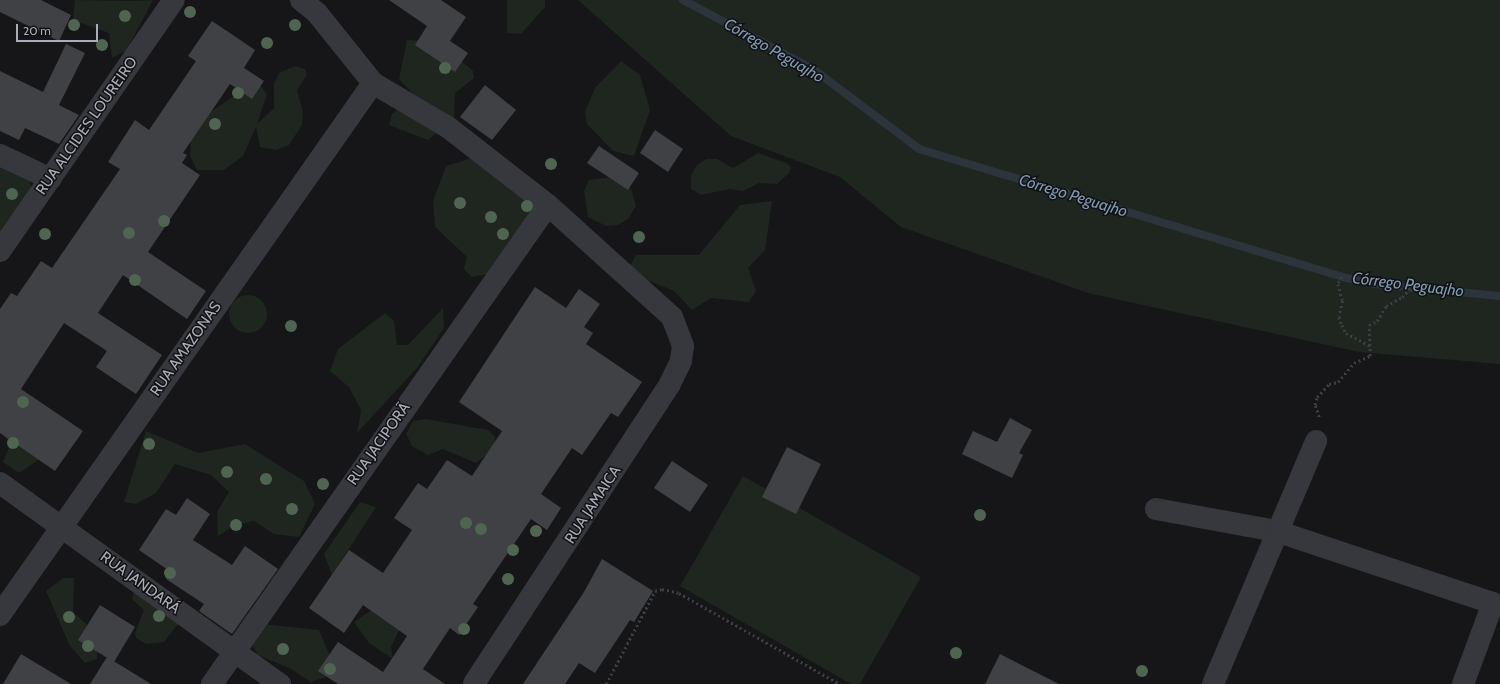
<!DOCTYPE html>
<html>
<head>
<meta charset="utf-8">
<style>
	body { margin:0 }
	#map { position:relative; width:1500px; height:684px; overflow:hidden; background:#161618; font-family:Cabin,sans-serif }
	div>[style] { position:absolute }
	.green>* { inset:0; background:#1e261f }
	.round { border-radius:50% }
	.stream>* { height:8px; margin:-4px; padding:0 4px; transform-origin:4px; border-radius:4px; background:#2c353c }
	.building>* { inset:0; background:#404145 }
	.path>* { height:2.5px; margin-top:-1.25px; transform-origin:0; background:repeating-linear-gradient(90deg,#3d3f44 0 2px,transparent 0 5px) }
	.minor>* { height:22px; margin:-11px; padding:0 11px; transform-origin:11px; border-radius:11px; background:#37383d }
	.trees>* { width:12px; height:12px; margin:-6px; border-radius:50%; background:#506452 }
	span { translate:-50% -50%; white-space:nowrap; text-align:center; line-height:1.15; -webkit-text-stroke:3px #111113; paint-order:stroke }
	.street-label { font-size:15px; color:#a8adb8 }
	.water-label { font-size:16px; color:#7f9bb3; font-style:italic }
	.scale { position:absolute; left:16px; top:24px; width:82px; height:18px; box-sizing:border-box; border:2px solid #a8adb8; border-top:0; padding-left:5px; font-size:12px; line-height:14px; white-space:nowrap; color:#a8adb8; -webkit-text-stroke:3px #111113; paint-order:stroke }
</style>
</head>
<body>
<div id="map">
	<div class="green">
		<div style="clip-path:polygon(75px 0,131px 1px,153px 0,126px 51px,112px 58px,109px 33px,73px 20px)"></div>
		<div style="clip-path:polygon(507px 0,545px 0,545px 7px,521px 34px,507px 33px)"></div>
		<div style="clip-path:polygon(578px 0,1500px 0,1500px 364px,1359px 352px,1088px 293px,901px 227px,840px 177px,731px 136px)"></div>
		<div style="clip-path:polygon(407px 40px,439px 42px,473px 71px,474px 78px,455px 93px,454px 118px,428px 140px,389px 125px,392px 114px,416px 97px,399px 79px)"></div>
		<div style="clip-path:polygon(621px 61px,640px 75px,650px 110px,634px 156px,613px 151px,587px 124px,585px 112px,595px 88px)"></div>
		<div style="clip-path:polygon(295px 66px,305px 69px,307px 75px,297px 90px,303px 113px,302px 125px,289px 145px,276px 150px,260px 147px,256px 127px,243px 156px,224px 170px,197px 170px,190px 156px,191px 134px,202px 118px,238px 93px,259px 84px,267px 94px,257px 124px,274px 108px,274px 84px,279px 73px)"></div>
		<div style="clip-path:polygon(758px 153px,786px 163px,791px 167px,789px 173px,777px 184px,759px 183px,743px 191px,730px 189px,701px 195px,691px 189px,691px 176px,696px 166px,706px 159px,717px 159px,733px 168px)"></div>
		<div style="clip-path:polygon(479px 156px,537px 206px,497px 272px,472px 277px,464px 269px,467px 257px,435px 227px,433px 201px,446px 166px)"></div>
		<div style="clip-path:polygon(0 163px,30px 178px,34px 209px,0 242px)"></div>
		<div style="clip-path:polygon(612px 177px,631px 189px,636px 206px,628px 219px,618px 225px,606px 226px,588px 217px,584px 191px,589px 180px)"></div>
		<div style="clip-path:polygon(772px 201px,765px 250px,748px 268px,756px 291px,749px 302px,711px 298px,692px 310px,674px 291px,637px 276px,630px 266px,636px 255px,699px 255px,740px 205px)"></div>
		<div class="round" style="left:229px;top:295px;width:38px;height:38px"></div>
		<div style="clip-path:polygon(443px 308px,444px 328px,417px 368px,357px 433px,361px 410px,349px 387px,330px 371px,338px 349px,385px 313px,394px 321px,397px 345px,408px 345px)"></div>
		<div style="clip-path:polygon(0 419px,60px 445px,19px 473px,3px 462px,10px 445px,0 429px)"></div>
		<div style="clip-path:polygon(425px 419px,488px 430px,495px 437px,494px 449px,476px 463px,443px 449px,428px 455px,412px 446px,406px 434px,413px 421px)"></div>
		<div style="clip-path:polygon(146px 431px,198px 453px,245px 444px,304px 481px,315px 504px,299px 537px,274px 534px,254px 521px,236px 525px,218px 536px,217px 512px,229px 492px,211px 475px,175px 464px,156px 493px,136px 504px,124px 502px)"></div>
		<div style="clip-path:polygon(743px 476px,921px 577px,860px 684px,851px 684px,680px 586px)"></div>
		<div style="clip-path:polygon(360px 502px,376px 507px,332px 575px,324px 554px)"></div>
		<div style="clip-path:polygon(63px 578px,74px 578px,73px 612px,98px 635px,97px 659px,85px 663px,70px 646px,46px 591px)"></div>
		<div style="clip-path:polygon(135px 588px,179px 623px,164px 642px,146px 644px,136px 638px,135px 633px,144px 610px,132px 599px)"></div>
		<div style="clip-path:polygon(390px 597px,407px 614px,391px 647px,393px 659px,369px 643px,354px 622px)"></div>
		<div style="clip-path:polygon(262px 624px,319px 630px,337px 673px,311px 682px,291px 669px,258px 655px,252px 645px)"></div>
	</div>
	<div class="stream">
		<div style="left:683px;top:0;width:147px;rotate:28deg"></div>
		<div style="left:813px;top:69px;width:133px;rotate:37deg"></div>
		<div style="left:919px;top:149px;width:442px;rotate:16.8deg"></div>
		<div style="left:1342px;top:277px;width:33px;rotate:12deg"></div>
		<div style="left:1374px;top:284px;width:127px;rotate:5.4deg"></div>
	</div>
	<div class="building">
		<div style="clip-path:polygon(0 0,41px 0,71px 15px,59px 41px,0 12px)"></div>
		<div style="clip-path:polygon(389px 0,441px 0,466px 17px,450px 41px,468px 53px,455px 72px,415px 45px,427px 26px)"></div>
		<div style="clip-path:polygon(212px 21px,255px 50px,244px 68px,264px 81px,252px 99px,230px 84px,183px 153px,187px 155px,182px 163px,200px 175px,148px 252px,206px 291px,187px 319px,123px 275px,98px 313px,162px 355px,136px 394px,96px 367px,107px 351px,64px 323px,21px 389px,83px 431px,55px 471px,0 433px,0 309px,11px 293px,17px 296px,41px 261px,52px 268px,120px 169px,108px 162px,135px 120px,149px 130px,196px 61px,188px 56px)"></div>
		<div style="clip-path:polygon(66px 44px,85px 53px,59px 105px,79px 115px,59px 144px,25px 128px,19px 140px,0 131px,0 71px,43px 92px)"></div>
		<div style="clip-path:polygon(485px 85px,516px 110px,492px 140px,460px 117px)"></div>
		<div style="clip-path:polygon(655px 130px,683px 149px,668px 172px,640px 153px)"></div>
		<div style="clip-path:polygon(599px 146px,639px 173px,628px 190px,587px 163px)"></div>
		<div style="clip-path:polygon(535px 287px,566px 308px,579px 289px,600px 304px,584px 327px,593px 333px,586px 344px,642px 382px,618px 417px,611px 413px,582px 455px,572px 448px,541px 494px,561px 508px,547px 530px,531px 519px,473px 604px,478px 607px,459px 635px,450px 628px,423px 669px,445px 684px,338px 684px,318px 671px,338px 642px,383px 672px,407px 636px,363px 605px,344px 633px,309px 608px,349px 550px,383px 573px,412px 530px,394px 518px,418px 483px,427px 489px,447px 460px,472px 476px,502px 431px,459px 402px)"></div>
		<div style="clip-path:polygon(1010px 418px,1032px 430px,1019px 453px,1023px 455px,1012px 478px,962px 454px,973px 431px,997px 442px)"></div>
		<div style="clip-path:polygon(787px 447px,821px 464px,796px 514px,762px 497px)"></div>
		<div style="clip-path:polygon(672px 461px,708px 485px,690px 512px,654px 488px)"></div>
		<div style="clip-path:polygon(187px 498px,210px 514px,193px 540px,232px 565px,245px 546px,278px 569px,232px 634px,199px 611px,204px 604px,166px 579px,171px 572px,139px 550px,166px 509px,176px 515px)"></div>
		<div style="clip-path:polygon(602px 559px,653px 591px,634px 622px,630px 620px,595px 673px,579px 663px,565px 684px,523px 684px,584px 592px)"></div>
		<div style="clip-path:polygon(100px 605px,135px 627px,114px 662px,78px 640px)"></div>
		<div style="clip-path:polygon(21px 654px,71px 684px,3px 684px)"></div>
		<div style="clip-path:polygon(1000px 654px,1059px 684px,985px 684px)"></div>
		<div style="clip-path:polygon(107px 657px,151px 684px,90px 684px)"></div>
	</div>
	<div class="path">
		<div style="left:1342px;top:277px;width:8px;rotate:120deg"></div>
		<div style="left:1338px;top:284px;width:18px;rotate:74deg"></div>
		<div style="left:1343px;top:301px;width:16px;rotate:104deg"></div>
		<div style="left:1339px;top:317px;width:9px;rotate:69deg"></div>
		<div style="left:1342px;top:325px;width:9px;rotate:63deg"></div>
		<div style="left:1346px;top:333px;width:27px;rotate:28deg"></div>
		<div style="left:1319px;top:417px;width:13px;rotate:-108deg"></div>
		<div style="left:1315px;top:405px;width:8px;rotate:-76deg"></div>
		<div style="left:1317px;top:397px;width:18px;rotate:-47deg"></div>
		<div style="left:1329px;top:384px;width:9px;rotate:-13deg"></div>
		<div style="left:1338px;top:382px;width:25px;rotate:-50deg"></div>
		<div style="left:1354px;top:363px;width:17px;rotate:-24deg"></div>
		<div style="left:1370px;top:356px;width:31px;rotate:-92deg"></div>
		<div style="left:1369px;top:325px;width:9px;rotate:-27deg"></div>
		<div style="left:1377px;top:321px;width:17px;rotate:-59deg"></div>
		<div style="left:1386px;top:306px;width:18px;rotate:-29deg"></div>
		<div style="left:1402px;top:297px;width:16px;rotate:-47deg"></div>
		<div style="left:606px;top:684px;width:105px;rotate:-62.2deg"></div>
		<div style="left:655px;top:591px;width:7px;rotate:-16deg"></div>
		<div style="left:662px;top:589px;width:17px;rotate:13deg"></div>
		<div style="left:679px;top:593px;width:185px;rotate:29.5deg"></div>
	</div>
	<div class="minor">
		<div style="left:301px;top:0;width:21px;rotate:39deg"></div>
		<div style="left:317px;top:13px;width:90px;rotate:51.3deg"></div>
		<div style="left:373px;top:83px;width:88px;rotate:30.6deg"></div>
		<div style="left:449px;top:128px;width:125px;rotate:37.9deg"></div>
		<div style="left:548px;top:205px;width:167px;rotate:42.1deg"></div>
		<div style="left:672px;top:317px;width:31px;rotate:69deg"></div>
		<div style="left:683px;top:346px;width:15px;rotate:98deg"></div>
		<div style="left:681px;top:361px;width:25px;rotate:116deg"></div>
		<div style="left:670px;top:384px;width:358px;rotate:123.2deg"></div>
		<div style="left:0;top:155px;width:56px;rotate:25.2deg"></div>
		<div style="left:0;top:251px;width:305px;rotate:-55.3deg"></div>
		<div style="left:0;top:483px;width:345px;rotate:35.7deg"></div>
		<div style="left:1156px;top:509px;width:122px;rotate:10.4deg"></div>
		<div style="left:1276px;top:531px;width:229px;rotate:18.4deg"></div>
		<div style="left:1493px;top:603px;width:86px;rotate:110.3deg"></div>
		<div style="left:0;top:615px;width:650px;rotate:-54.96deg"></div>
		<div style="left:212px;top:684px;width:585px;rotate:-54.95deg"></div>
		<div style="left:1213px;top:684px;width:264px;rotate:-67deg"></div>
	</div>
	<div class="trees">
		<div style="left:190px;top:12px"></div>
		<div style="left:125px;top:16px"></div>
		<div style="left:74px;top:25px"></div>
		<div style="left:295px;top:25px"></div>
		<div style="left:267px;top:43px"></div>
		<div style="left:102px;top:45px"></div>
		<div style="left:445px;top:68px"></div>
		<div style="left:238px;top:93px"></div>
		<div style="left:215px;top:124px"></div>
		<div style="left:551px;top:164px"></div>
		<div style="left:12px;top:194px"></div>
		<div style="left:460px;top:203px"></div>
		<div style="left:527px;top:206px"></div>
		<div style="left:491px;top:217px"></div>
		<div style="left:164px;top:221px"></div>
		<div style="left:129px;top:233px"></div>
		<div style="left:45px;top:234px"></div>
		<div style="left:503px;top:234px"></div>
		<div style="left:639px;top:237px"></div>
		<div style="left:135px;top:280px"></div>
		<div style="left:291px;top:326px"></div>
		<div style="left:23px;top:402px"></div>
		<div style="left:13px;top:443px"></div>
		<div style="left:149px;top:444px"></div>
		<div style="left:227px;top:472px"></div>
		<div style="left:266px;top:479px"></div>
		<div style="left:323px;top:484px"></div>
		<div style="left:292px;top:509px"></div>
		<div style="left:980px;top:515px"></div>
		<div style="left:466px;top:523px"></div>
		<div style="left:236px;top:525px"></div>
		<div style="left:481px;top:529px"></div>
		<div style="left:536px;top:531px"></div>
		<div style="left:513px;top:550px"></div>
		<div style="left:170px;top:573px"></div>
		<div style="left:508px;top:579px"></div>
		<div style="left:159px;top:616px"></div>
		<div style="left:69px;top:617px"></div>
		<div style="left:464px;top:629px"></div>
		<div style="left:88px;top:646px"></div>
		<div style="left:283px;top:649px"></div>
		<div style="left:956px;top:653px"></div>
		<div style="left:330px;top:669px"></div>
		<div style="left:1142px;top:671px"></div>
	</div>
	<div class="street-label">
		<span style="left:87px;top:126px;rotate:-55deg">RUA ALCIDES LOUREIRO</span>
		<span style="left:186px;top:349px;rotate:-55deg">RUA AMAZONAS</span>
		<span style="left:379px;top:444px;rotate:-55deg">RUA JACIPORÃ</span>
		<span style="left:593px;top:505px;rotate:-57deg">RUA JAMAICA</span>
		<span style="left:140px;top:583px;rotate:36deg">RUA JANDARÁ</span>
	</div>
	<div class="water-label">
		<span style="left:774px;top:51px;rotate:30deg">Córrego Peguajho</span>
		<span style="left:1073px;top:196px;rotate:17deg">Córrego Peguajho</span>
		<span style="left:1408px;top:285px;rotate:7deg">Córrego Peguajho</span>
	</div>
	<div class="scale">20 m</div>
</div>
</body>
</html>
